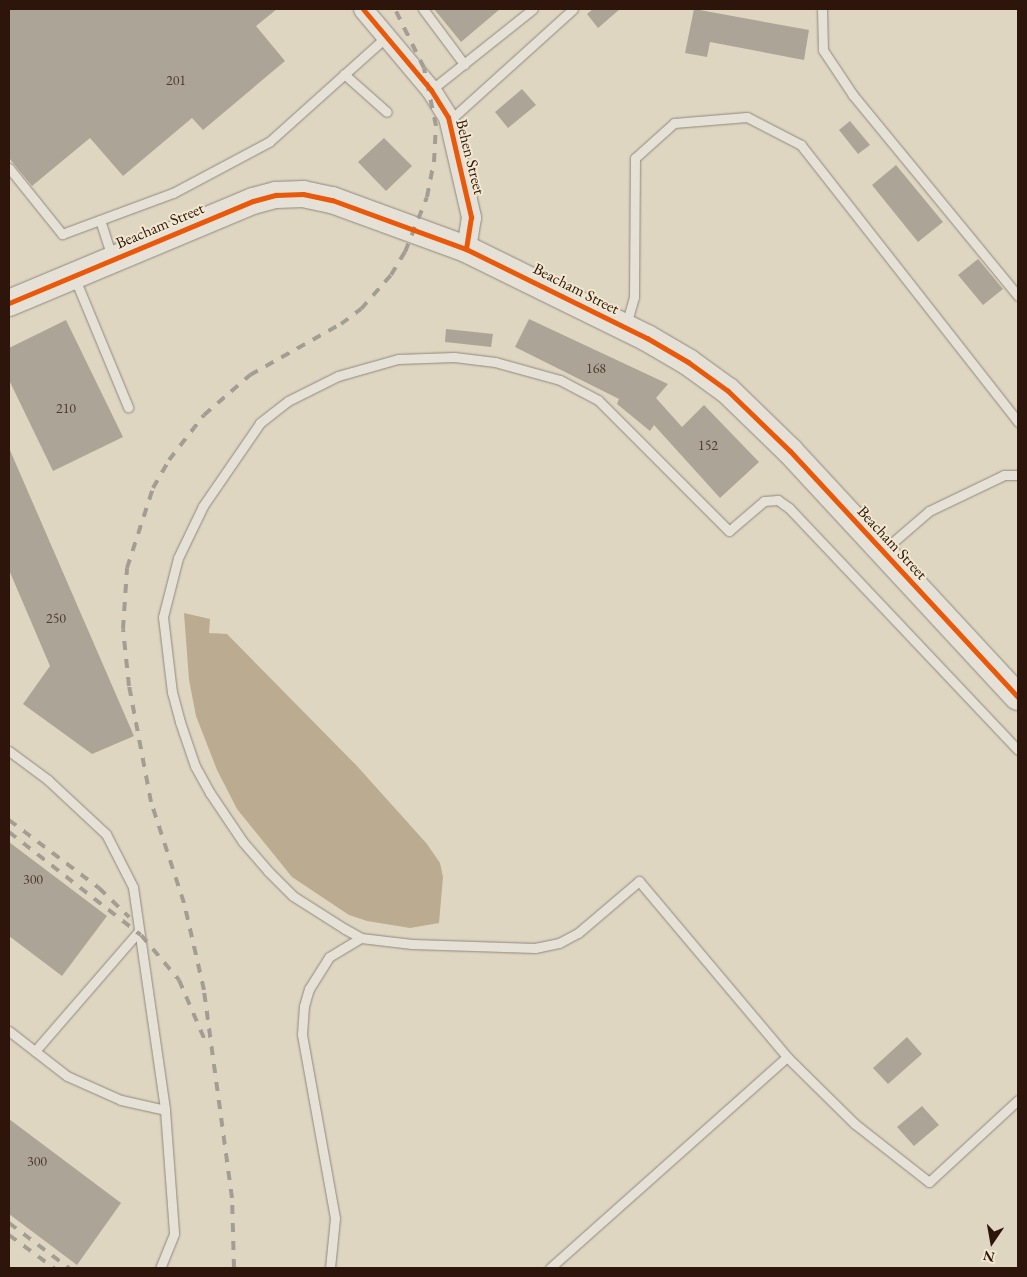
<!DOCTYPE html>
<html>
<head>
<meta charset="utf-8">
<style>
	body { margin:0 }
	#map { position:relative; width:1027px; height:1277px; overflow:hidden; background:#dfd6c2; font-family:"EB Garamond",serif }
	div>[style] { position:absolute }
	.water>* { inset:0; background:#bbab91 }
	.building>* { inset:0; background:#aca496 }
	.roads { filter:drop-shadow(0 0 1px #90887c) drop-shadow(0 0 1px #90887c) }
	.service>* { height:9px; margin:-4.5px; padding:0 4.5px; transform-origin:4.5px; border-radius:4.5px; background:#e6e1d7 }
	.minor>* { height:19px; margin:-9.5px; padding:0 9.5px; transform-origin:9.5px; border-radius:9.5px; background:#e6e1d7 }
	.secondary>* { height:26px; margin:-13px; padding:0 13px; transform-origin:13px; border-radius:13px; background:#e6e1d7 }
	.rail>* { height:4px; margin-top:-2px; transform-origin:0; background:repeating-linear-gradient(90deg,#a49d94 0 9px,transparent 0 18px) }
	.cycleway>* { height:5px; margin:-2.5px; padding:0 2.5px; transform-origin:2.5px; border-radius:2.5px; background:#e8590c }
	span { translate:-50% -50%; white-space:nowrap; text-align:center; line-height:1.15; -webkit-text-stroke:4px #f2e8d0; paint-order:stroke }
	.number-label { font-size:14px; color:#4e392e }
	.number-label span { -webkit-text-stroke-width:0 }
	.street-label { font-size:16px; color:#2e150b }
	.frame { position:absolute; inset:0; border:10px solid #2e150b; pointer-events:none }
	.north { position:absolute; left:967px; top:1217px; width:50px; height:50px; -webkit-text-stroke:4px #f2e8d0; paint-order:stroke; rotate:192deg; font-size:14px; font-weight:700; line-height:20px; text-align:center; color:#2e150b }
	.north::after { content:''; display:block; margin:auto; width:18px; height:22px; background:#2e150b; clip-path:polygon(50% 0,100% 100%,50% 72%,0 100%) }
</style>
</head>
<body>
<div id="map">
	<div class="water">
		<div style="clip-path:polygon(184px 613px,210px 619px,209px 633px,227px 634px,357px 766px,427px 844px,440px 863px,443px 877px,439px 923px,410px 928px,367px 921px,349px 915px,292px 877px,237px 809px,217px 770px,196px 716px,189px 680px)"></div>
	</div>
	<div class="building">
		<div style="clip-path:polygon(9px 9px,277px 9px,256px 26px,285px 61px,203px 130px,192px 118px,123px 176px,90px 138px,32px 186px,9px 158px)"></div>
		<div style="clip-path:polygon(434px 9px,500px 9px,461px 42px)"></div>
		<div style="clip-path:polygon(593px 9px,620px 9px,598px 28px,587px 14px)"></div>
		<div style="clip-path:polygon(694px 9px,809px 30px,804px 60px,710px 42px,707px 57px,685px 53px)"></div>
		<div style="clip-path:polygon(522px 89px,536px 105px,508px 128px,495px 112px)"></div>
		<div style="clip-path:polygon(850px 121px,870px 145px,858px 154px,839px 130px)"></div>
		<div style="clip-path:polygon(384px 138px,412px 166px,386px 191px,358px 162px)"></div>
		<div style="clip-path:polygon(896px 165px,943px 222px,918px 242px,872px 185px)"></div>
		<div style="clip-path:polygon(978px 259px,1003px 289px,983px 305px,958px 275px)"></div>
		<div style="clip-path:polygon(529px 319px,668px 384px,656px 398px,682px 427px,704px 405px,759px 462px,720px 498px,654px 425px,650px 431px,617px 404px,619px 399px,515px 347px)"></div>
		<div style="clip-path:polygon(66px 320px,123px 437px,53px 471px,9px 380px,9px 348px)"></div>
		<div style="clip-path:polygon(446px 329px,493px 334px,491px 347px,445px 342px)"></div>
		<div style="clip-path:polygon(9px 448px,134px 736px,92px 754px,23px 704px,50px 666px,9px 570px)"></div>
		<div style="clip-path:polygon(9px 842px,107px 916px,62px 976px,9px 936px)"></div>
		<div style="clip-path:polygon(907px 1037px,922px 1054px,888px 1084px,873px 1068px)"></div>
		<div style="clip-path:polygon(922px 1106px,939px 1125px,914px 1146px,897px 1127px)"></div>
		<div style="clip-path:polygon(9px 1119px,121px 1203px,77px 1265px,9px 1214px)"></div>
	</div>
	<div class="roads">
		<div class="service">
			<div style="left:423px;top:9px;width:69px;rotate:53.3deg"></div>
			<div style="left:822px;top:9px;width:41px;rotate:88.6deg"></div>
			<div style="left:823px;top:50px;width:54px;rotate:56.3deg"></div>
			<div style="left:853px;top:95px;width:260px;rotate:50.6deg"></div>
			<div style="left:344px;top:74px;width:57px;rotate:41.5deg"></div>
			<div style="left:431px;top:90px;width:130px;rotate:-38.5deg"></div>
			<div style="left:449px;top:121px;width:167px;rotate:-42.1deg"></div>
			<div style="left:9px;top:168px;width:85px;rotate:51.2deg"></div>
			<div style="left:62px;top:234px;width:118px;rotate:-20.3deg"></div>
			<div style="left:173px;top:193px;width:109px;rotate:-28deg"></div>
			<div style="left:269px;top:142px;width:157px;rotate:-41.9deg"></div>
			<div style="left:100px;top:220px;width:39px;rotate:72deg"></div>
			<div style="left:75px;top:279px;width:139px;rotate:67.5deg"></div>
			<div style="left:626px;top:325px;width:29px;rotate:-74deg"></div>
			<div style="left:634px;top:297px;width:139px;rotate:-89.6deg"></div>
			<div style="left:635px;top:158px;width:52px;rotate:-41.9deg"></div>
			<div style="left:674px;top:123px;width:73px;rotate:-4.7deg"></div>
			<div style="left:747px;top:117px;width:61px;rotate:27.4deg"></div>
			<div style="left:801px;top:145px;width:352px;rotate:51.9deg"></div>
			<div style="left:885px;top:549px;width:58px;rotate:-40.8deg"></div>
			<div style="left:929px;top:511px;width:83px;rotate:-25.6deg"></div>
			<div style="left:1004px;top:475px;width:14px"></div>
			<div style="left:1018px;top:750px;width:333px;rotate:-133.4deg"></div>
			<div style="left:789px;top:508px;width:14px;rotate:-144deg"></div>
			<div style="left:778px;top:500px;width:14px;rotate:176deg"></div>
			<div style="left:764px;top:501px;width:46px;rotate:139.4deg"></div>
			<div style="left:729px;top:531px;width:185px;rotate:-135deg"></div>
			<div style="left:598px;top:400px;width:43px;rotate:-152.2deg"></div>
			<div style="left:560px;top:380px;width:67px;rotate:-164.5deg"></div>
			<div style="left:495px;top:362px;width:41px;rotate:-173deg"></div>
			<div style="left:454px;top:357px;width:56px;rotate:178deg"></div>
			<div style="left:398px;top:359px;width:62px;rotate:164.2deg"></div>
			<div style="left:338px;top:376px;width:56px;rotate:153.4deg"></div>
			<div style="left:288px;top:401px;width:36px;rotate:142deg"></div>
			<div style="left:260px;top:423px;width:101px;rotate:124.5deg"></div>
			<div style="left:203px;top:506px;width:58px;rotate:115.7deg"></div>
			<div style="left:178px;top:558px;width:61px;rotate:104.3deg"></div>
			<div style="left:163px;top:617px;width:76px;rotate:83.2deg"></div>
			<div style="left:172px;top:692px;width:31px;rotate:75deg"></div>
			<div style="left:180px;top:722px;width:46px;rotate:71.2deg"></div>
			<div style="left:195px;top:766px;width:31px;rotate:61deg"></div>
			<div style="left:210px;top:793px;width:59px;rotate:56deg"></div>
			<div style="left:243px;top:842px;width:38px;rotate:49deg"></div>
			<div style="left:268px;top:871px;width:35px;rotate:45deg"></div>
			<div style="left:293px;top:896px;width:62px;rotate:32.4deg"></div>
			<div style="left:345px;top:929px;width:18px;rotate:29deg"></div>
			<div style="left:361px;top:938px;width:51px;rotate:6.7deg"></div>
			<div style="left:412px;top:944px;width:123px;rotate:1.9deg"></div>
			<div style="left:535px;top:948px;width:25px;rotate:-12deg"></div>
			<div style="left:559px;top:943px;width:21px;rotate:-28deg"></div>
			<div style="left:578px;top:933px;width:80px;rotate:-40.4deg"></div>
			<div style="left:639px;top:881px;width:230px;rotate:49.9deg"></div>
			<div style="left:787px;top:1057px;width:95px;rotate:44.6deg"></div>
			<div style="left:855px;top:1124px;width:94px;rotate:38.1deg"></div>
			<div style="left:929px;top:1182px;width:121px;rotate:-42.7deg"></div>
			<div style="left:9px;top:751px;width:49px;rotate:36.6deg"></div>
			<div style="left:48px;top:780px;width:79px;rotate:43deg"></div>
			<div style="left:106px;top:834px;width:59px;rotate:63deg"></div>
			<div style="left:133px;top:887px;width:225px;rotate:81.8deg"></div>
			<div style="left:165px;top:1110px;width:124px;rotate:85.8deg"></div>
			<div style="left:174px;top:1234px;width:37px;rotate:112deg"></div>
			<div style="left:9px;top:1031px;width:73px;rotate:37.8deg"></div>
			<div style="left:67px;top:1076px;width:59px;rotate:24deg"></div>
			<div style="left:121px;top:1100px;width:45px;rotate:12.8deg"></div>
			<div style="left:35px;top:1051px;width:157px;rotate:-49.1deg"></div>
			<div style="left:330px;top:1268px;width:50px;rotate:-84.3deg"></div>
			<div style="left:335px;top:1218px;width:187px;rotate:-100.2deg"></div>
			<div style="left:302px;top:1034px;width:28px;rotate:-86deg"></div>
			<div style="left:304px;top:1006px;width:18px;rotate:-74deg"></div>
			<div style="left:309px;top:989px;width:38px;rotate:-58deg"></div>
			<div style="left:329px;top:957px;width:37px;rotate:-31deg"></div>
			<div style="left:550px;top:1268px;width:317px;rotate:-41.7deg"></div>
		</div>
		<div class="minor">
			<div style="left:363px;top:9px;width:106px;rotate:50deg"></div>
			<div style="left:431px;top:90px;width:32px;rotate:58deg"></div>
			<div style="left:448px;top:117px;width:103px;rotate:77deg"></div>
			<div style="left:471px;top:217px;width:32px;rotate:99deg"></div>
		</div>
		<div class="secondary">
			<div style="left:9px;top:303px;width:264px;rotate:-22.7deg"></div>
			<div style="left:253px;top:201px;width:24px;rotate:-15deg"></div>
			<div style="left:276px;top:195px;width:27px;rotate:-2deg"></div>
			<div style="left:303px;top:194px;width:30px;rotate:12deg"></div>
			<div style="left:332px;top:200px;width:143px;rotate:20.1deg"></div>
			<div style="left:466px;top:249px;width:202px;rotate:26.2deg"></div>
			<div style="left:647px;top:338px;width:48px;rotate:30.3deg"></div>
			<div style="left:688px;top:362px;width:49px;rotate:35.9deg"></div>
			<div style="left:728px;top:391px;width:86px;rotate:44.1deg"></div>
			<div style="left:790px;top:451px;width:335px;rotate:47.2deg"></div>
		</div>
	</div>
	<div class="rail">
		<div style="left:9px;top:820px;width:113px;rotate:37.1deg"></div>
		<div style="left:99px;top:888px;width:42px;rotate:44deg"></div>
		<div style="left:9px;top:832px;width:167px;rotate:38deg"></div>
		<div style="left:141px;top:935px;width:59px;rotate:49.8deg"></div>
		<div style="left:179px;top:980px;width:71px;rotate:66.7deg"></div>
		<div style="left:9px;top:1223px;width:75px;rotate:36.9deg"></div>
		<div style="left:9px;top:1235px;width:56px;rotate:36.3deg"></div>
		<div style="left:234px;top:1268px;width:70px;rotate:-91.6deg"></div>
		<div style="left:232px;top:1198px;width:210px;rotate:-97.7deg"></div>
		<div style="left:204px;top:990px;width:89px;rotate:-102.9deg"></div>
		<div style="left:184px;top:903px;width:106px;rotate:-108.1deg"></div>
		<div style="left:151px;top:802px;width:118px;rotate:-100.7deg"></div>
		<div style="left:129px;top:686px;width:57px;rotate:-96deg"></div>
		<div style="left:123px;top:629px;width:61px;rotate:-86.2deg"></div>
		<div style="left:127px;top:568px;width:84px;rotate:-72deg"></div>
		<div style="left:153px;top:488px;width:32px;rotate:-60deg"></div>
		<div style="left:169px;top:460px;width:57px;rotate:-52.1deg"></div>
		<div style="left:204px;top:415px;width:61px;rotate:-41deg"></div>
		<div style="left:250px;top:375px;width:104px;rotate:-29.3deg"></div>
		<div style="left:341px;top:324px;width:25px;rotate:-37deg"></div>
		<div style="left:361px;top:309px;width:45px;rotate:-48.6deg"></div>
		<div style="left:391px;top:275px;width:27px;rotate:-59deg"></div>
		<div style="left:405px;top:252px;width:59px;rotate:-68.2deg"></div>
		<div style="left:427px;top:197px;width:36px;rotate:-79deg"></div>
		<div style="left:434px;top:162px;width:36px;rotate:-87deg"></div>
		<div style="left:436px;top:126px;width:59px;rotate:-101.7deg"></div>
		<div style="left:424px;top:68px;width:66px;rotate:-116.2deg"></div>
	</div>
	<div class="cycleway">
		<div style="left:363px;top:9px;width:106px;rotate:50deg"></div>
		<div style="left:431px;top:90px;width:32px;rotate:58deg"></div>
		<div style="left:448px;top:117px;width:103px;rotate:77deg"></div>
		<div style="left:471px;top:217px;width:32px;rotate:99deg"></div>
		<div style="left:9px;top:303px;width:264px;rotate:-22.7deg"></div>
		<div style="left:253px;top:201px;width:24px;rotate:-15deg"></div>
		<div style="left:276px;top:195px;width:27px;rotate:-2deg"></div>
		<div style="left:303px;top:194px;width:30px;rotate:12deg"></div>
		<div style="left:332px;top:200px;width:143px;rotate:20.1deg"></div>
		<div style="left:466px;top:249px;width:202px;rotate:26.2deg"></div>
		<div style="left:647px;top:338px;width:48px;rotate:30.3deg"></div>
		<div style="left:688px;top:362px;width:49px;rotate:35.9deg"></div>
		<div style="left:728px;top:391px;width:86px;rotate:44.1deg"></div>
		<div style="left:790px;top:451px;width:335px;rotate:47.2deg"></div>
	</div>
	<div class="number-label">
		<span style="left:176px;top:80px">201</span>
		<span style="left:596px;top:368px">168</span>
		<span style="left:66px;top:408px">210</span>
		<span style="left:708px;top:445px">152</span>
		<span style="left:56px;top:618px">250</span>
		<span style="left:33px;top:879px">300</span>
		<span style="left:37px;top:1161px">300</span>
	</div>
	<div class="street-label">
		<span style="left:470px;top:157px;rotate:76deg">Behen Street</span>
		<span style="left:160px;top:226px;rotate:-23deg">Beacham Street</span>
		<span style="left:576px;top:289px;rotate:27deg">Beacham Street</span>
		<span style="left:892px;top:543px;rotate:47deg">Beacham Street</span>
	</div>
	<div class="frame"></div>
	<div class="north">N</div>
</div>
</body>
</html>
